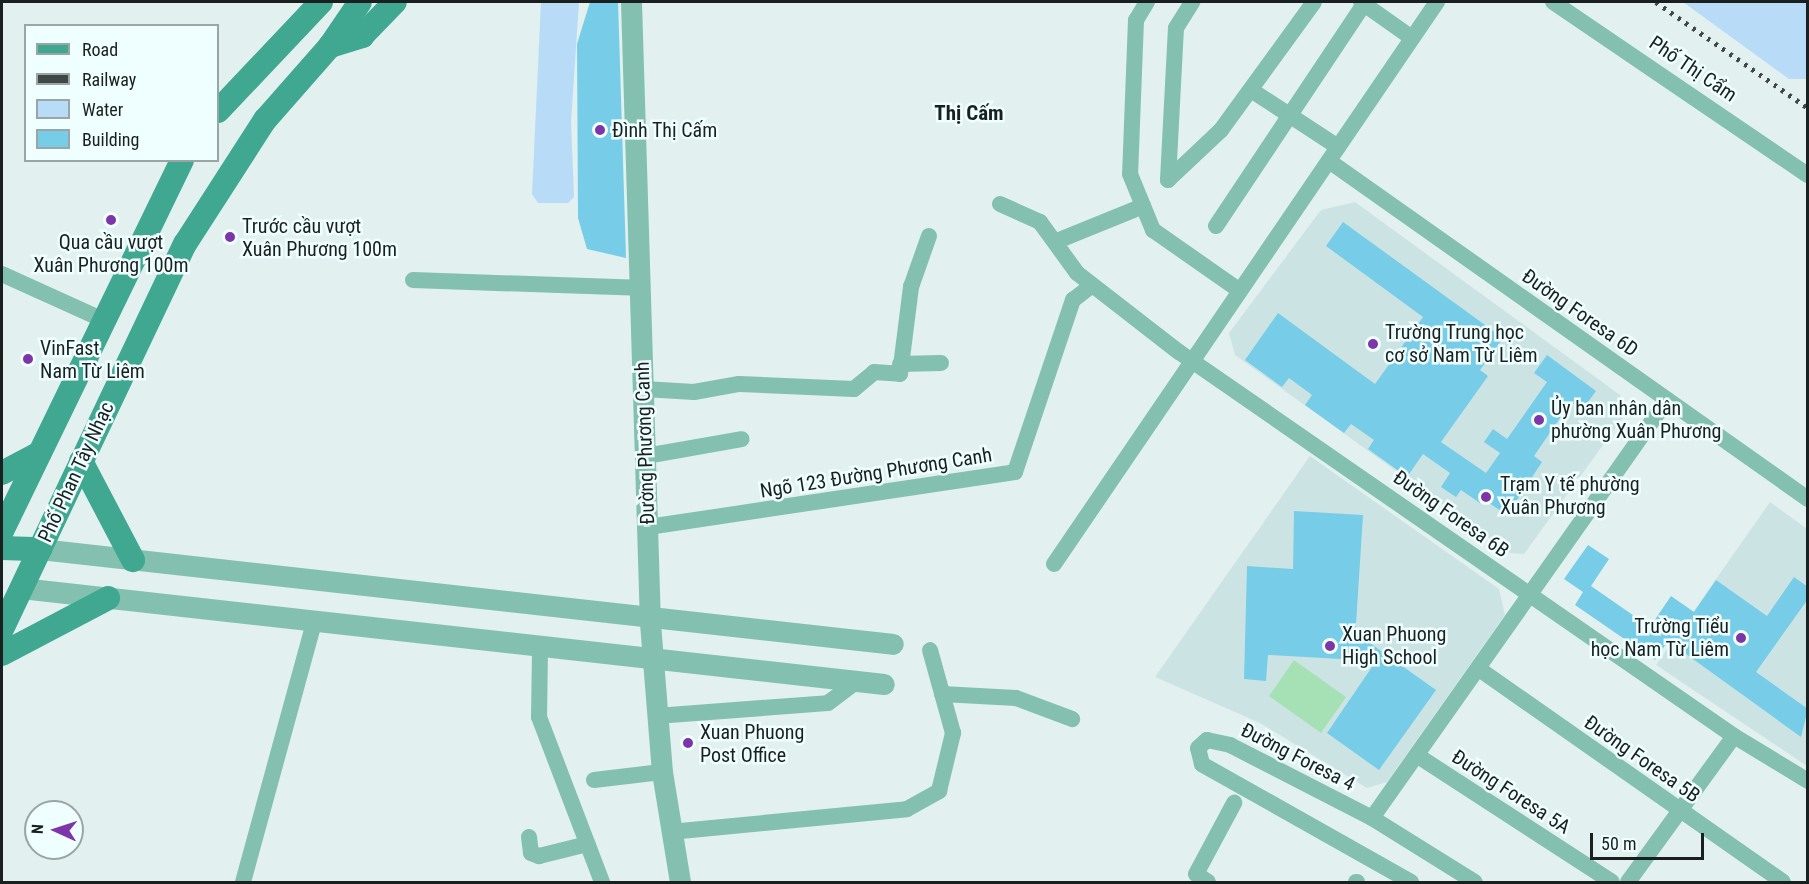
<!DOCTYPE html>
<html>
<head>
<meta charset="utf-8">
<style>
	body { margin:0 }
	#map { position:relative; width:1809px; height:884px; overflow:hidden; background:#e2f0f0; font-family:"Roboto Condensed",sans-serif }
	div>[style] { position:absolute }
	.built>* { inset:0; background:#cce3e4 }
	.green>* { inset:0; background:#a6e1b6 }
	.water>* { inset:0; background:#b8dbf7 }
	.building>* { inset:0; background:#77cce7 }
	.minor>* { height:16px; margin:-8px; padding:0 8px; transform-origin:8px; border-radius:8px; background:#83c0af }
	.tertiary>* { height:21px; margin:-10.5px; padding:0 10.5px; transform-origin:10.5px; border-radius:10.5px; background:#83c0af }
	.secondary>* { height:24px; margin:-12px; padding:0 12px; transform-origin:12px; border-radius:12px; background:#40a891 }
	.rail>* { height:4.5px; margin-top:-2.25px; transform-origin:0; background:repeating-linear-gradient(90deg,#404747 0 3px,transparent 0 9px) }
	.dots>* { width:16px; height:16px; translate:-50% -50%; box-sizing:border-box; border:3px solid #effefe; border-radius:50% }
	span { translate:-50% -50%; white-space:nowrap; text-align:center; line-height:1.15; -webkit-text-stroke:5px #effefe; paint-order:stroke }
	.street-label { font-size:20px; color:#1a1f1f }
	.poi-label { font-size:20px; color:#1a1f1f }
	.left { translate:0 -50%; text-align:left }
	.right { translate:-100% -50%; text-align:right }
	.neighbourhood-label { font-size:21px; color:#1a1f1f; font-weight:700 }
	.frame { position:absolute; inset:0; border:3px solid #1a1f1f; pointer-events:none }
	.legend { position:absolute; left:24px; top:24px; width:195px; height:138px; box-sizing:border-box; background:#effefe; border:2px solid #9aa5a5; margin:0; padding:8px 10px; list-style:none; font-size:18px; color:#1a1f1f }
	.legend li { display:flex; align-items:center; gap:12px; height:30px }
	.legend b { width:30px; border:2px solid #9aa5a5 }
	.north { position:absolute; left:24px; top:800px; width:60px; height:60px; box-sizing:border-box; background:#effefe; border:2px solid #9aa5a5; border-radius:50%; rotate:273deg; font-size:16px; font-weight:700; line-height:24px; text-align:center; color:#1a1f1f }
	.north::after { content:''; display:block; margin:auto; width:21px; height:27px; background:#7d36a9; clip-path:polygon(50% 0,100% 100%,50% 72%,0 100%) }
	.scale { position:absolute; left:1590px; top:833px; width:114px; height:27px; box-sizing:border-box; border:3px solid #1a1f1f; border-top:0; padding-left:8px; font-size:18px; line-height:21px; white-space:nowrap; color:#1a1f1f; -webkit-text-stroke:4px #effefe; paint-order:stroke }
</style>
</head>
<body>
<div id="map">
	<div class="built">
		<div style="clip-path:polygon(1355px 202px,1620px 395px,1624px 416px,1524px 554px,1510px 553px,1235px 355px,1229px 333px,1321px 210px)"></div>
		<div style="clip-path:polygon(1310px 456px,1499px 589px,1505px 615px,1387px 782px,1367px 788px,1260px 723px,1155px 677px)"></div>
		<div style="clip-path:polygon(1770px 502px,1807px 529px,1807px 766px,1656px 665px)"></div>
	</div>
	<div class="green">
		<div style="clip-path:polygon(1294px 660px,1346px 697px,1321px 733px,1269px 696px)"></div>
	</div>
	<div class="water">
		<div style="clip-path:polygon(541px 2px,579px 2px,571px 122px,574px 197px,568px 203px,538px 203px,532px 194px)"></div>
		<div style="clip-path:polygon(1683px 2px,1807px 2px,1807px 79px,1789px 79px)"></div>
	</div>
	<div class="building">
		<div style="clip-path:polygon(590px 2px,618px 2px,626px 258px,587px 249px,578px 218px,577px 44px)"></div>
		<div style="clip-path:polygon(1343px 222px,1503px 338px,1480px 370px,1488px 376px,1441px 442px,1486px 473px,1500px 453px,1484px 442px,1493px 429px,1507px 439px,1547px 382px,1534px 373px,1547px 355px,1596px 391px,1582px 410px,1571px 402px,1534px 456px,1542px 462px,1507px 515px,1483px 499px,1480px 503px,1461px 490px,1456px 497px,1441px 487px,1450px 473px,1423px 454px,1407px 477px,1368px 449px,1374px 440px,1351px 424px,1344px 433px,1305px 405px,1312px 395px,1289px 378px,1282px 387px,1245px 360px,1278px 313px,1375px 384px,1423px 317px,1326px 246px)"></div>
		<div style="clip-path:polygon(1294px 511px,1363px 515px,1355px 640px,1367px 641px,1436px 690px,1379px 770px,1327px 733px,1376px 661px,1268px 655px,1266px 681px,1244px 679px,1247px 566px,1293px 569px)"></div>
		<div style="clip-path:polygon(1588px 545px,1609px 559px,1591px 586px,1650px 627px,1671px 596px,1694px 612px,1716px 580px,1767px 616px,1794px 577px,1808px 587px,1808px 599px,1756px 672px,1808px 709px,1801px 737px,1668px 641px,1655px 660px,1575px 605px,1583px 592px,1564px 579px)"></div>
	</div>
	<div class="minor">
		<div style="left:1147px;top:2px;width:21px;rotate:121deg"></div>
		<div style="left:1136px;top:20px;width:154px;rotate:92.2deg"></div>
		<div style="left:1130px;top:174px;width:61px;rotate:67.7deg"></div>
		<div style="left:1153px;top:230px;width:106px;rotate:35deg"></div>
		<div style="left:1361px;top:2px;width:62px;rotate:35.2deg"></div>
		<div style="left:1553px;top:2px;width:308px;rotate:34.2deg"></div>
		<div style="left:1251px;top:90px;width:104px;rotate:33.2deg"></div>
		<div style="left:1329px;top:161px;width:586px;rotate:35.21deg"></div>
		<div style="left:1168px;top:180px;width:73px;rotate:-43.3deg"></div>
		<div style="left:1221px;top:130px;width:158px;rotate:-54deg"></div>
		<div style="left:1168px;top:180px;width:152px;rotate:-87deg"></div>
		<div style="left:1176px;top:28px;width:31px;rotate:-58deg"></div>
		<div style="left:1000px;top:204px;width:44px;rotate:24.2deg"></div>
		<div style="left:1040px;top:222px;width:63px;rotate:54deg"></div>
		<div style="left:1077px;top:273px;width:129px;rotate:37.8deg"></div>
		<div style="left:1179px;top:352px;width:675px;rotate:34.68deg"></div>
		<div style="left:1734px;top:736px;width:87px;rotate:31.3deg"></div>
		<div style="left:1216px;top:226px;width:267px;rotate:-56.3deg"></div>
		<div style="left:1057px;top:241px;width:93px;rotate:-22.1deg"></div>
		<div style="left:2px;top:274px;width:109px;rotate:24.4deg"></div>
		<div style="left:413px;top:280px;width:225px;rotate:2deg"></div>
		<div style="left:900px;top:364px;width:41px;rotate:-1.4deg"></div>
		<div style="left:644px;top:389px;width:50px;rotate:3.4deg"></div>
		<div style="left:694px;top:392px;width:46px;rotate:-10.1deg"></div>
		<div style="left:739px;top:384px;width:115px;rotate:2.5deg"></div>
		<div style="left:854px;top:389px;width:26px;rotate:-40deg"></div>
		<div style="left:874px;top:372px;width:26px;rotate:4deg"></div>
		<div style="left:900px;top:374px;width:88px;rotate:-82.8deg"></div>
		<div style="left:911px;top:287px;width:54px;rotate:-70.6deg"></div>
		<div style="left:646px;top:456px;width:97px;rotate:-10deg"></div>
		<div style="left:648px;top:527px;width:371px;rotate:-8.5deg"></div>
		<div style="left:1015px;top:472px;width:182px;rotate:-71.4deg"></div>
		<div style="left:1073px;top:300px;width:23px;rotate:-38deg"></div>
		<div style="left:1054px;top:564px;width:680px;rotate:-55.73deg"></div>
		<div style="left:540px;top:649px;width:68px;rotate:90.8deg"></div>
		<div style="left:539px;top:717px;width:177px;rotate:69.1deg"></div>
		<div style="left:1479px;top:669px;width:371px;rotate:35deg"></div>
		<div style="left:942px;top:694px;width:74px;rotate:3.1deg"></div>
		<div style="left:1016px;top:698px;width:60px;rotate:20.6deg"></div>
		<div style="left:656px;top:716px;width:172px;rotate:-4.3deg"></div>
		<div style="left:828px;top:703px;width:36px;rotate:-37deg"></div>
		<div style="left:1418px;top:756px;width:231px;rotate:33deg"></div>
		<div style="left:594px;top:780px;width:68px;rotate:-6.7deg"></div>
		<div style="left:1372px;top:818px;width:512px;rotate:-54.79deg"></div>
		<div style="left:670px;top:832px;width:238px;rotate:-5.5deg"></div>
		<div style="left:907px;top:809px;width:37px;rotate:-29deg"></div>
		<div style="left:939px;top:791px;width:60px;rotate:-76.4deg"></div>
		<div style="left:953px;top:733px;width:86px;rotate:-105.5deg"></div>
		<div style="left:529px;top:837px;width:16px;rotate:83deg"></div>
		<div style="left:531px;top:853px;width:9px;rotate:21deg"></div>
		<div style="left:539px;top:856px;width:50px;rotate:-13.8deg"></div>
		<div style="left:243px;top:882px;width:270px;rotate:-74.7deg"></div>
		<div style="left:1208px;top:882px;width:14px;rotate:-146deg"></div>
		<div style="left:1196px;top:874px;width:81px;rotate:-61.8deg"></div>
		<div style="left:1356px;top:882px;width:1px"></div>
		<div style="left:1411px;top:882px;width:240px;rotate:-150.6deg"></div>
		<div style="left:1202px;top:764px;width:16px;rotate:-104deg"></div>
		<div style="left:1198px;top:748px;width:12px;rotate:-42deg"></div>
		<div style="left:1207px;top:740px;width:24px;rotate:12deg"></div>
		<div style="left:1230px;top:745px;width:160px;rotate:27.2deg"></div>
		<div style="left:1372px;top:818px;width:121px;rotate:31.9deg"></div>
		<div style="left:1628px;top:882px;width:180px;rotate:-54deg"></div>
	</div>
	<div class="tertiary">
		<div style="left:631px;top:2px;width:621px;rotate:88.25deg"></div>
		<div style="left:650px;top:623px;width:149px;rotate:85.4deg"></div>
		<div style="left:662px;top:772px;width:111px;rotate:80.7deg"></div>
		<div style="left:40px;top:549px;width:858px;rotate:6.35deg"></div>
		<div style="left:21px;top:588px;width:868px;rotate:6.35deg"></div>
	</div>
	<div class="secondary">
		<div style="left:330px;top:46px;width:34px;rotate:-17deg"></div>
		<div style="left:362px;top:36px;width:47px;rotate:-45.9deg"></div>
		<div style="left:218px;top:111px;width:150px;rotate:-46.6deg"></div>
		<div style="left:81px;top:461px;width:112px;rotate:62.3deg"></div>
		<div style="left:2px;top:473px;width:41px;rotate:-27.8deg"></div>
		<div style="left:2px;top:531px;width:412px;rotate:-64.1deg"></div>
		<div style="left:2px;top:548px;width:38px;rotate:2deg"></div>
		<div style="left:2px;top:629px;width:426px;rotate:-64.6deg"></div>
		<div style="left:185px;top:244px;width:148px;rotate:-57.2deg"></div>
		<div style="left:265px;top:120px;width:98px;rotate:-48.7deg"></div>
		<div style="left:330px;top:46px;width:53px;rotate:-55.7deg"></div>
		<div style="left:2px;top:654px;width:120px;rotate:-27.8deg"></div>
	</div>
	<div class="rail">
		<div style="left:1656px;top:2px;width:185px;rotate:34.9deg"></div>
	</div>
	<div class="dots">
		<div style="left:600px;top:130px;background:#7d36a9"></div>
		<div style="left:111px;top:220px;background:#7d36a9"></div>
		<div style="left:230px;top:237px;background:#7d36a9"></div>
		<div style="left:1373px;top:344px;background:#7d36a9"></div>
		<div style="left:28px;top:359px;background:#7d36a9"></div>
		<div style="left:1539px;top:420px;background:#7d36a9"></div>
		<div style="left:1486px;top:497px;background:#7d36a9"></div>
		<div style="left:1741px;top:638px;background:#7d36a9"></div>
		<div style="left:1330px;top:646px;background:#7d36a9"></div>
		<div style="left:688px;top:743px;background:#7d36a9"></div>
	</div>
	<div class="street-label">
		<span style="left:1693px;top:69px;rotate:34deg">Phố Thị Cẩm</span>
		<span style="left:1580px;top:313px;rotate:35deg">Đường Foresa 6D</span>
		<span style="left:645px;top:443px;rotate:-92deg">Đường Phương Canh</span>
		<span style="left:76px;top:472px;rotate:-65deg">Phố Phan Tây Nhạc</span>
		<span style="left:876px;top:473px;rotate:-9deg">Ngõ 123 Đường Phương Canh</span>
		<span style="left:1451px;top:514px;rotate:35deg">Đường Foresa 6B</span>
		<span style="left:1298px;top:757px;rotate:27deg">Đường Foresa 4</span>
		<span style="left:1642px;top:759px;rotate:35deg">Đường Foresa 5B</span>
		<span style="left:1511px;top:792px;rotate:33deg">Đường Foresa 5A</span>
	</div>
	<div class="poi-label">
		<span class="left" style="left:612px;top:130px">Đình Thị Cấm</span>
		<span class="left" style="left:242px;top:238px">Trước cầu vượt<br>Xuân Phương 100m</span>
		<span style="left:111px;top:254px">Qua cầu vượt<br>Xuân Phương 100m</span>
		<span class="left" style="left:1385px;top:344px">Trường Trung học<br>cơ sở Nam Từ Liêm</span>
		<span class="left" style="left:40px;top:360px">VinFast<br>Nam Từ Liêm</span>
		<span class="left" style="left:1551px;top:420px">Ủy ban nhân dân<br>phường Xuân Phương</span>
		<span class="left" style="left:1500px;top:496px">Trạm Y tế phường<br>Xuân Phương</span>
		<span class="right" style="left:1729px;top:638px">Trường Tiểu<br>học Nam Từ Liêm</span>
		<span class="left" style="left:1342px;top:646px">Xuan Phuong<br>High School</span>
		<span class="left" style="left:700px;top:744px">Xuan Phuong<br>Post Office</span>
	</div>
	<div class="neighbourhood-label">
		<span style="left:969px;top:113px">Thị Cấm</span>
	</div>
	<div class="frame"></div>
	<ul class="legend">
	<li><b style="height:8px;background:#40a891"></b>Road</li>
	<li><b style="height:8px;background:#404747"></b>Railway</li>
	<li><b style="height:16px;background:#b8dbf7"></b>Water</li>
	<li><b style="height:16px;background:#77cce7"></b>Building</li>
	</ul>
	<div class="north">N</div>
	<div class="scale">50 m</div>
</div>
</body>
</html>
